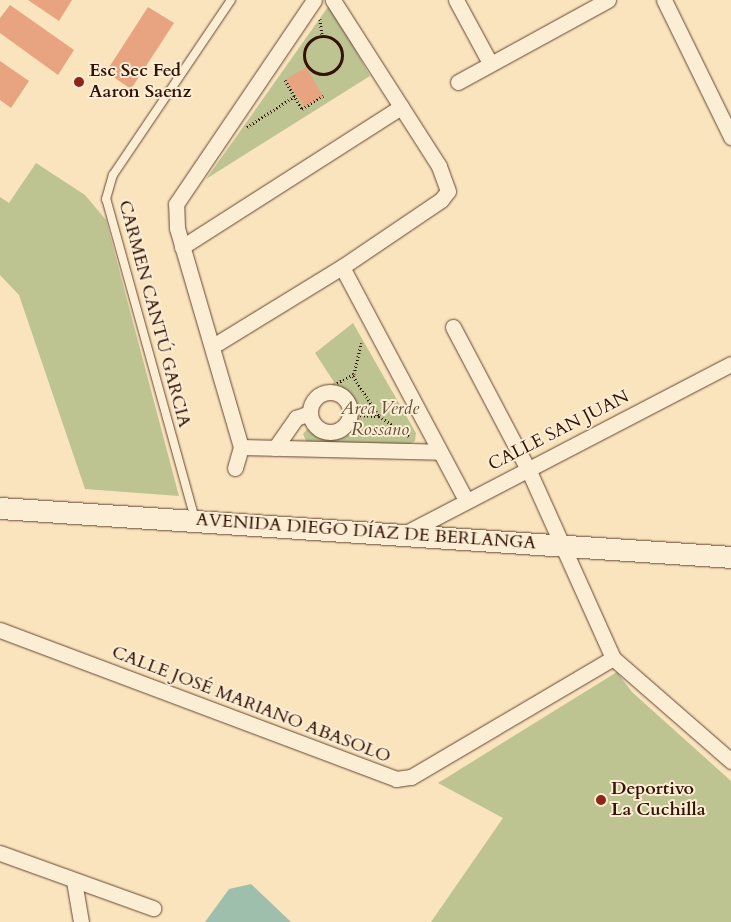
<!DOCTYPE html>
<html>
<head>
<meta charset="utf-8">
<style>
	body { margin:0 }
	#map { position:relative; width:731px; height:922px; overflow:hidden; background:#fae4be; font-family:Cardo,serif }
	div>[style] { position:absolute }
	.green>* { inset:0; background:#bdc492 }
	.water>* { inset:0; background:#9fbfad }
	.building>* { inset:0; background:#e8a381 }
	.path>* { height:3px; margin-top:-1.5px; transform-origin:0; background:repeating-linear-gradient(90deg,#331204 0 1px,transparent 0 3.5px) }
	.path>.ring { margin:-1.5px; padding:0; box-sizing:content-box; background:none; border:3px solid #331204; border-radius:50% }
	.roads { filter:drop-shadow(0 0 1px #654632) drop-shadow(0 0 1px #654632) }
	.lane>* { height:8px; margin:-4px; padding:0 4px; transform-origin:4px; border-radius:4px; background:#fcedd5 }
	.street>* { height:15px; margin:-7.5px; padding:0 7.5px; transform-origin:7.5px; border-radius:7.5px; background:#fcedd5 }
	.street>.ring { margin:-7.5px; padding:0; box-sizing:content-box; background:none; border:15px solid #fcedd5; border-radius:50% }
	.secondary>* { height:21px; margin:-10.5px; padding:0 10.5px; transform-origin:10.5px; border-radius:10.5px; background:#fcedd5 }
	.dots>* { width:14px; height:14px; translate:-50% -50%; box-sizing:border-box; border:2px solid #fcedd5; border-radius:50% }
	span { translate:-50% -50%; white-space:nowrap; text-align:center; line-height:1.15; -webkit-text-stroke:4px #fcedd5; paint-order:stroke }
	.poi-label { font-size:18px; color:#331204; font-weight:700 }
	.left { translate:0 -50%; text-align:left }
	.street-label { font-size:18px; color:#331204 }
	.park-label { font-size:18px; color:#635036; font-style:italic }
</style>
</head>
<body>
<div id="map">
	<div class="green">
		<div style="clip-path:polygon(330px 4px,370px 76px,206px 179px,241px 130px)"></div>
		<div style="clip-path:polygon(36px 163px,85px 195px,106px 220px,179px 496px,85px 489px,19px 295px,0 275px,0 197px,9px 203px)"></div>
		<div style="clip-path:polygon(353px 323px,416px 433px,415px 441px,405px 447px,307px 443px,303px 434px,311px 424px,336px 435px,352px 423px,356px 412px,352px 400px,331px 386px,334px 382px,315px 353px)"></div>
		<div style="clip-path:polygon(617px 672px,632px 692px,731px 781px,731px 922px,431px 922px,503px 818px,438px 783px)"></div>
	</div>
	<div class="water">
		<div style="clip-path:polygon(251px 884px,291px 922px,205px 922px,229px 889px)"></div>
	</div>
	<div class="building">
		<div style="clip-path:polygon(28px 0,72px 0,59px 21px)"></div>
		<div style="clip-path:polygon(10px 5px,74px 50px,58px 75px,0 33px,0 18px)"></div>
		<div style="clip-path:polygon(148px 7px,174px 23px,131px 89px,106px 72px)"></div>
		<div style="clip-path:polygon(0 61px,29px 81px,11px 108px,0 100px)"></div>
		<div style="clip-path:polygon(306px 67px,323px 96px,305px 107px,285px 80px)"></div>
	</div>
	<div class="path">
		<div style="left:320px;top:19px;width:17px;rotate:83deg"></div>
		<div class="ring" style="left:304px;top:36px;width:35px;height:35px"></div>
		<div style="left:285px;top:80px;width:34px;rotate:60deg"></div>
		<div style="left:302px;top:109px;width:25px;rotate:-32deg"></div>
		<div style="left:247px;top:127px;width:57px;rotate:-32.9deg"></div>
		<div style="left:353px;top:376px;width:48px;rotate:57deg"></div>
		<div style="left:379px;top:416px;width:36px;rotate:34deg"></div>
		<div style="left:337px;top:383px;width:19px;rotate:-28deg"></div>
		<div style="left:354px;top:374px;width:32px;rotate:-77deg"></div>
		<div style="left:357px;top:415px;width:22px;rotate:3deg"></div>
	</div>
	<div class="roads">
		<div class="lane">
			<div style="left:195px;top:519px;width:332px;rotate:-105.5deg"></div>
			<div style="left:106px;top:199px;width:25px;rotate:-74deg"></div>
			<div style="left:113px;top:175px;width:211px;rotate:-56deg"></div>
		</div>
		<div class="street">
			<div style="left:456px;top:0;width:72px;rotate:61.6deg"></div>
			<div style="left:664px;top:0;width:153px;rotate:63.9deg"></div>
			<div style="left:458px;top:82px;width:171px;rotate:-28.7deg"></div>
			<div style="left:182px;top:247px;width:260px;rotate:-32.6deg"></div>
			<div style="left:342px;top:267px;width:264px;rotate:62deg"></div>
			<div style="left:453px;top:327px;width:161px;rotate:62.2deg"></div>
			<div style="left:528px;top:469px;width:207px;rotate:65.8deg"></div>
			<div style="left:613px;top:658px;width:157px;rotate:41.1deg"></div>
			<div style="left:213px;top:346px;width:151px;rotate:-31.5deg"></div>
			<div style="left:342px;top:267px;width:120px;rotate:-34.1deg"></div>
			<div style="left:441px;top:200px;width:11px;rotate:-52deg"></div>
			<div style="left:448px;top:191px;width:27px;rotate:-110deg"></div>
			<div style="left:439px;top:166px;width:197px;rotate:-122.6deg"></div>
			<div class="ring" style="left:310px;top:392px;width:25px;height:25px"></div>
			<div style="left:241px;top:447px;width:199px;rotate:1.4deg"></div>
			<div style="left:275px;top:448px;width:37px;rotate:-55deg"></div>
			<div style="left:296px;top:418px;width:15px;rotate:-20deg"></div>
			<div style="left:235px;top:468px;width:22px;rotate:-74deg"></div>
			<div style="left:241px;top:447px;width:228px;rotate:-106.3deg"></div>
			<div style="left:177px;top:228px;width:24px;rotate:-92deg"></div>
			<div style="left:176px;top:204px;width:246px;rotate:-55.9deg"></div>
			<div style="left:406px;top:533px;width:366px;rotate:-27.5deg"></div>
			<div style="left:0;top:630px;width:423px;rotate:20.6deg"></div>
			<div style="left:396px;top:779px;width:15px;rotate:-8deg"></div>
			<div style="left:411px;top:777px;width:234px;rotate:-30.5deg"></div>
			<div style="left:0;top:853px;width:163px;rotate:19.8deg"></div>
			<div style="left:74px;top:881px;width:42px;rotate:80.3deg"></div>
		</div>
		<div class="secondary">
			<div style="left:0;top:508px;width:733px;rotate:3.83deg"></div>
		</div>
	</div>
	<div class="dots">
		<div style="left:79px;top:82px;background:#8f2418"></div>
		<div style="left:601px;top:800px;background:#8f2418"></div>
	</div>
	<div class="poi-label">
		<span class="left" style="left:89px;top:82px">Esc Sec Fed<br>Aaron Saenz</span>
		<span class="left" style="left:611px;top:800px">Deportivo<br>La Cuchilla</span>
	</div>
	<div class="street-label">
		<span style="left:154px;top:314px;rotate:75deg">CARMEN CANTÚ GARCIA</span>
		<span style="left:559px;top:431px;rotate:-27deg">CALLE SAN JUAN</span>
		<span style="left:366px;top:532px;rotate:4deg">AVENIDA DIEGO DÍAZ DE BERLANGA</span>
		<span style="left:251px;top:705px;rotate:21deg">CALLE JOSÉ MARIANO ABASOLO</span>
	</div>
	<div class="park-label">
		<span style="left:380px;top:420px">Area Verde<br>Rossano</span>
	</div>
</div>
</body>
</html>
